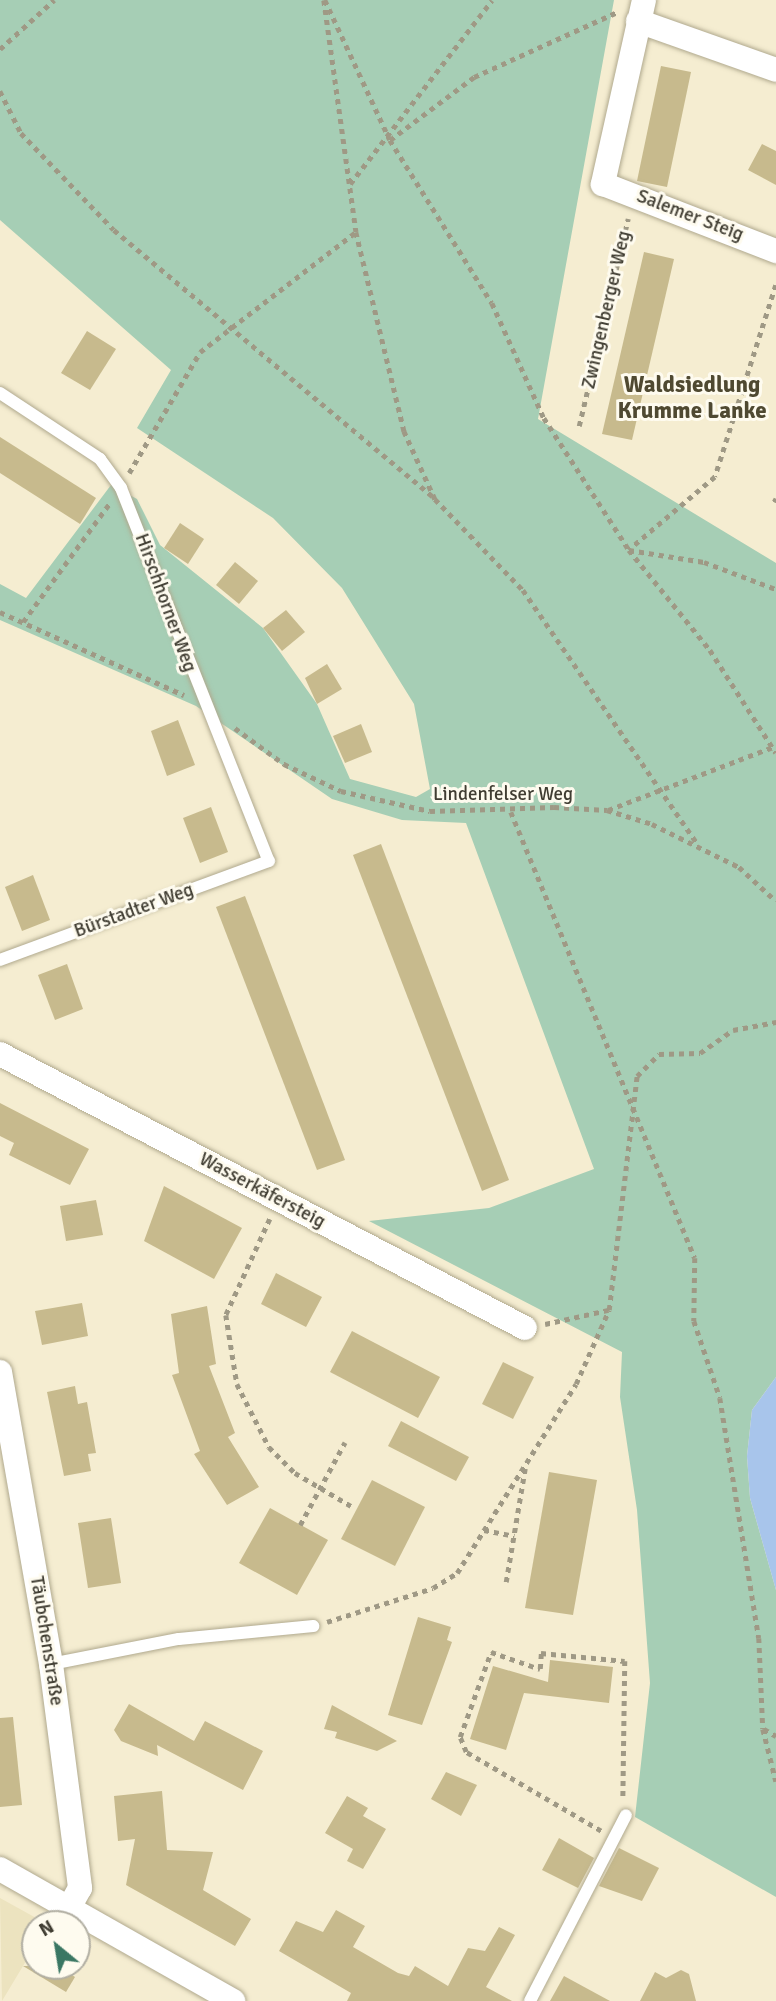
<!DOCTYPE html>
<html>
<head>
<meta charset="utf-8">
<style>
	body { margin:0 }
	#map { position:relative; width:776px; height:2001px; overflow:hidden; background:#f5edd1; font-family:Signika,sans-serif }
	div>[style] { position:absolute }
	.built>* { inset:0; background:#ece3bf }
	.green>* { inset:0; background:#a6ceb5 }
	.water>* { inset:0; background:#a8c5eb }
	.building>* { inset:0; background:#c7ba8d }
	.path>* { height:4.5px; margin-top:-2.25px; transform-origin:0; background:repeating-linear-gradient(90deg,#9f9985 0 5px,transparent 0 10px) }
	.roads { filter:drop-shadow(0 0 2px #b0a98e) drop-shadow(0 0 2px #b0a98e) }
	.lane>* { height:12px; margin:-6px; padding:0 6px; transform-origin:6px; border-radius:6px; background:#fff }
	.street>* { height:24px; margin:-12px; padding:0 12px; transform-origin:12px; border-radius:12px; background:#fff }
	span { translate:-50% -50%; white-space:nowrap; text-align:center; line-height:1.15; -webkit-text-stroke:6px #fefbef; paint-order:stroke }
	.street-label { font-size:19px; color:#403d32 }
	.quarter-label { font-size:23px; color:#4f4931; font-weight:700 }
	.north { position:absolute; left:21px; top:1910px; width:70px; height:70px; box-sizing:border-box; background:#fefbef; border:2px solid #b2afa3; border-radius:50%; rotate:330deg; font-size:19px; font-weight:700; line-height:28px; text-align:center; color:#403d32 }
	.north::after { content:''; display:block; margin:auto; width:24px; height:32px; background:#3a7763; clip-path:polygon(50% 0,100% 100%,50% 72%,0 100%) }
</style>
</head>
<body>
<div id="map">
	<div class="built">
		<div style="clip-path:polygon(0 1898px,47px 1924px,35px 1924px,35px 1946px,2px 2001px)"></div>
	</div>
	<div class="green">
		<div style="clip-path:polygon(0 0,614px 0,538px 419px,776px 563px,776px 1377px,752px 1410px,747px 1456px,750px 1498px,776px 1590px,776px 1897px,635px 1817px,650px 1683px,637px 1510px,620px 1397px,622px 1352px,369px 1221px,489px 1208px,594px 1169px,466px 823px,402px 820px,332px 799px,196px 706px,0 620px,0 584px,26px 598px,111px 485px,137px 499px,160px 545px,263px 628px,317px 704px,350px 779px,416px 797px,430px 789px,414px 704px,342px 588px,273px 518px,137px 428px,171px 370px,0 220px)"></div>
	</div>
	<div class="water">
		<div style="clip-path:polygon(776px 1377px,776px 1590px,750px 1498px,747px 1456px,752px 1410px)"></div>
	</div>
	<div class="building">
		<div style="clip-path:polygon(661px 66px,691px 72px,667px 187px,637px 181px)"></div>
		<div style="clip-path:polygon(762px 144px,776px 151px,776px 185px,748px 170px)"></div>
		<div style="clip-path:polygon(644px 252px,674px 259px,632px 440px,602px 434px)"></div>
		<div style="clip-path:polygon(87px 331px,116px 349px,90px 390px,61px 373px)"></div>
		<div style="clip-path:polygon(0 437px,96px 498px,80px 524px,0 473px)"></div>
		<div style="clip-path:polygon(180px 523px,204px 539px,188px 564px,164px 548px)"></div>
		<div style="clip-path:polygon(235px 562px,258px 581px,239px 604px,216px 585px)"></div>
		<div style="clip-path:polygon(286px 610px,305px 632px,282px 651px,263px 628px)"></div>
		<div style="clip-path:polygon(327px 664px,342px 689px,317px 704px,305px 678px)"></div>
		<div style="clip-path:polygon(178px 720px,195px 765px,167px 776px,151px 731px)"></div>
		<div style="clip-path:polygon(361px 724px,372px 752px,345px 763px,333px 736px)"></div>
		<div style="clip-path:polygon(211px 807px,228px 852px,200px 863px,183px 818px)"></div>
		<div style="clip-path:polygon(381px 844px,509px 1180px,482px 1191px,353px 855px)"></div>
		<div style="clip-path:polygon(33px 875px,50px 920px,22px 931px,5px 887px)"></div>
		<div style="clip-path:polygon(245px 896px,345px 1160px,317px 1170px,216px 907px)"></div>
		<div style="clip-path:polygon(67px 964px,83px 1009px,55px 1020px,38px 975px)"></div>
		<div style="clip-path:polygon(0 1103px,89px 1149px,70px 1185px,9px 1155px,14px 1143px,0 1136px)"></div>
		<div style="clip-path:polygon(164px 1186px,242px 1228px,214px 1279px,144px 1241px)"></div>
		<div style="clip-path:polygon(96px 1200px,103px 1235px,66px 1241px,60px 1206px)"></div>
		<div style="clip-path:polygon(276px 1273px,322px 1297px,306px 1327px,261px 1304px)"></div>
		<div style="clip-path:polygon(82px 1303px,88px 1336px,42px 1345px,35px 1311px)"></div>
		<div style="clip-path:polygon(207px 1306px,216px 1364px,209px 1366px,235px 1433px,228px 1437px,259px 1487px,227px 1505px,194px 1454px,200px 1451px,172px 1375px,179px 1373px,171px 1314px)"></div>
		<div style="clip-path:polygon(352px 1331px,440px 1377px,418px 1418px,330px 1372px)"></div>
		<div style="clip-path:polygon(503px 1362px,534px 1377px,513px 1419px,482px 1404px)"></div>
		<div style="clip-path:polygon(75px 1386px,78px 1404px,87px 1402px,96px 1453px,88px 1454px,91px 1471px,64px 1476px,47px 1392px)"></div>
		<div style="clip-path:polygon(401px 1421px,469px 1457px,456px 1481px,388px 1446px)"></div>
		<div style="clip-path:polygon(549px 1472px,597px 1480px,573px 1615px,525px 1608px)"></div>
		<div style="clip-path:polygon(372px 1480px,425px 1507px,395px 1566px,341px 1539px)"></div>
		<div style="clip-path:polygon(270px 1508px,328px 1540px,297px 1595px,239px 1563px)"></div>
		<div style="clip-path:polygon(111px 1518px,121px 1583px,88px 1588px,78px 1523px)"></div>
		<div style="clip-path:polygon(418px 1617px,451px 1627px,447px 1640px,452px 1642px,422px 1725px,388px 1715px)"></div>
		<div style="clip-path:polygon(550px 1660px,613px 1667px,609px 1703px,524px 1693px,506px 1750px,470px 1739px,493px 1666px,548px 1682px)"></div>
		<div style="clip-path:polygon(129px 1704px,194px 1741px,205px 1721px,263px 1751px,243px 1790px,157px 1745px,158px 1756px,121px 1741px,114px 1730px)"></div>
		<div style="clip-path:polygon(332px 1705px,397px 1741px,377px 1751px,335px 1738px,337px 1732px,324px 1729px)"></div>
		<div style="clip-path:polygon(13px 1717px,22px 1805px,0 1807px,0 1718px)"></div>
		<div style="clip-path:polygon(446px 1772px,477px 1785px,461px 1816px,431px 1799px)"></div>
		<div style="clip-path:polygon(162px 1791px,167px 1850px,213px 1852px,203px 1890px,251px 1919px,235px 1946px,126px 1885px,135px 1839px,118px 1841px,114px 1796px)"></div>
		<div style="clip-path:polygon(347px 1796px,368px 1808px,363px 1816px,386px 1829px,363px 1869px,347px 1861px,353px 1849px,325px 1833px)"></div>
		<div style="clip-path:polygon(559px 1838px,594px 1858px,578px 1888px,542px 1870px)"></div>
		<div style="clip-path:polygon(619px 1848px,659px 1868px,642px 1901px,599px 1886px)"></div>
		<div style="clip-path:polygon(336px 1910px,365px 1926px,353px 1947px,398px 1973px,409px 1976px,415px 1966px,448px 1986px,468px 1948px,485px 1951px,499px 1927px,515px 1935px,486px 1987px,512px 2001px,347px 2001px,351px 1993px,279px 1951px,296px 1921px,323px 1932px)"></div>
		<div style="clip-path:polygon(23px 1966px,58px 1966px,75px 1977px,66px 1992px)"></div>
		<div style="clip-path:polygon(681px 1970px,689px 1974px,696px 2001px,640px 2001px,655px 1972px,666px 1978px)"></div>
		<div style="clip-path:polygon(564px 1976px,610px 2001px,550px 2001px)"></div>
	</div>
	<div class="path">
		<div style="left:324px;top:0;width:234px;rotate:82.1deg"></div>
		<div style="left:356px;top:232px;width:205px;rotate:76.4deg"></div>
		<div style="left:404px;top:431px;width:75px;rotate:65.5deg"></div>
		<div style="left:435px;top:499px;width:127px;rotate:46deg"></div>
		<div style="left:523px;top:590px;width:307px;rotate:55.5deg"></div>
		<div style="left:325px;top:0;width:154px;rotate:65.1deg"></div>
		<div style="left:390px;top:140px;width:192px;rotate:58deg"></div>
		<div style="left:492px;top:303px;width:126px;rotate:65.7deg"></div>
		<div style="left:544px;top:418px;width:157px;rotate:57.2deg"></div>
		<div style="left:629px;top:550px;width:129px;rotate:51deg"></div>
		<div style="left:710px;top:650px;width:122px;rotate:57.3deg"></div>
		<div style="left:0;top:49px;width:73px;rotate:-42.2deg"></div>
		<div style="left:0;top:91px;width:47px;rotate:63.4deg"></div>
		<div style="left:21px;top:133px;width:134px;rotate:46.2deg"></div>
		<div style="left:114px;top:230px;width:417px;rotate:39.9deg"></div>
		<div style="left:390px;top:140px;width:105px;rotate:-36.9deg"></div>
		<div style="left:474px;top:77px;width:157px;rotate:-24.4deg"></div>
		<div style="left:350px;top:184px;width:232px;rotate:-52.3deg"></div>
		<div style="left:776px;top:285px;width:201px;rotate:107.6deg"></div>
		<div style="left:715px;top:477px;width:113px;rotate:139.7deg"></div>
		<div style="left:629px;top:550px;width:76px;rotate:9.1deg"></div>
		<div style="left:704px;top:562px;width:77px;rotate:20.6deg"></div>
		<div style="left:579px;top:426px;width:213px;rotate:-76.7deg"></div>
		<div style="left:129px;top:473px;width:140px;rotate:-59.6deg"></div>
		<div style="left:200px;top:352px;width:197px;rotate:-37.6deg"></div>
		<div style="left:774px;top:502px;width:4px;rotate:-63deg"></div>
		<div style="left:0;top:612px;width:202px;rotate:24.3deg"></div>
		<div style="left:23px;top:622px;width:146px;rotate:-53.9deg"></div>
		<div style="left:235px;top:728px;width:61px;rotate:36.3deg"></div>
		<div style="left:284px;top:764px;width:63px;rotate:25.3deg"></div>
		<div style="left:341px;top:791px;width:91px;rotate:12.7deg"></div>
		<div style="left:430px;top:811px;width:124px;rotate:-1.8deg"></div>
		<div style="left:554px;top:807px;width:53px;rotate:3.2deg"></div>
		<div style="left:607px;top:810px;width:47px;rotate:17.3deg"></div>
		<div style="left:652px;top:824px;width:97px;rotate:26.3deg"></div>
		<div style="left:739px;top:867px;width:50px;rotate:42.6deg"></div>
		<div style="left:608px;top:810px;width:177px;rotate:-20.9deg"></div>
		<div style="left:511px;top:812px;width:482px;rotate:67.6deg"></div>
		<div style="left:695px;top:1258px;width:63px;rotate:90.9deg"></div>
		<div style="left:694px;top:1321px;width:81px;rotate:71.3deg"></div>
		<div style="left:720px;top:1398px;width:243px;rotate:80.8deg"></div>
		<div style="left:759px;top:1638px;width:91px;rotate:87.5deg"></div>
		<div style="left:763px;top:1729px;width:54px;rotate:76deg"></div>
		<div style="left:270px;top:1219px;width:106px;rotate:114.6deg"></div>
		<div style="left:226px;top:1315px;width:70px;rotate:80.9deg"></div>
		<div style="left:237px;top:1384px;width:71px;rotate:63.1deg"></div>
		<div style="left:269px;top:1447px;width:37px;rotate:45deg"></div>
		<div style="left:295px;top:1473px;width:65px;rotate:30.5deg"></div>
		<div style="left:545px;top:1324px;width:65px;rotate:-12.5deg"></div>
		<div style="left:300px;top:1525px;width:94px;rotate:-61.5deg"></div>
		<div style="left:484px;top:1530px;width:31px;rotate:11deg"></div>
		<div style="left:506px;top:1582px;width:115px;rotate:-80.5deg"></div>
		<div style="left:327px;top:1622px;width:111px;rotate:-17.8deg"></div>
		<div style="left:433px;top:1588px;width:28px;rotate:-32deg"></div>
		<div style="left:457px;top:1573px;width:223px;rotate:-57.8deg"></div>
		<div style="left:576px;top:1384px;width:81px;rotate:-66deg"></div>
		<div style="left:609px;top:1310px;width:236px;rotate:-83.2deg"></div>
		<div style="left:637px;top:1076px;width:31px;rotate:-45deg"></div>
		<div style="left:659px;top:1054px;width:41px;rotate:-1.4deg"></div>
		<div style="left:700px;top:1053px;width:40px;rotate:-34.9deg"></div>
		<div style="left:733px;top:1030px;width:44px;rotate:-10.5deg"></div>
		<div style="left:764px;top:1729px;width:14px;rotate:30deg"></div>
		<div style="left:601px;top:1831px;width:156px;rotate:-149.7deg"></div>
		<div style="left:466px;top:1752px;width:16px;rotate:-112deg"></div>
		<div style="left:460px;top:1737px;width:90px;rotate:-70deg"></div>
		<div style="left:491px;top:1652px;width:52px;rotate:19.1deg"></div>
		<div style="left:540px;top:1669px;width:16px;rotate:-86deg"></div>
		<div style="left:541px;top:1653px;width:84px;rotate:5.4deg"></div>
		<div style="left:625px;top:1661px;width:138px;rotate:90.8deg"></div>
	</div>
	<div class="roads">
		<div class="lane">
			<div style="left:0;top:393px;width:120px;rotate:33.4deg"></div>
			<div style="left:100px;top:459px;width:36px;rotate:54deg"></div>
			<div style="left:121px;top:488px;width:401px;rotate:68.4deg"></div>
			<div style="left:269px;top:861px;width:287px;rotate:159.8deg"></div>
			<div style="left:51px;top:1664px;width:130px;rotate:-11.1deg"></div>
			<div style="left:179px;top:1639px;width:135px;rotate:-5.5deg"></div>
			<div style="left:530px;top:2001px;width:209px;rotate:-62.7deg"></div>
		</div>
		<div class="street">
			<div style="left:644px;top:0;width:189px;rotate:102.6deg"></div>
			<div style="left:603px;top:184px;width:186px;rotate:21.2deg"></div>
			<div style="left:638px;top:21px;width:146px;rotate:19.5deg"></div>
			<div style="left:0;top:1054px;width:592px;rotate:27.56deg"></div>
			<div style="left:0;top:1372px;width:296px;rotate:80.1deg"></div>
			<div style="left:51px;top:1664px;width:226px;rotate:82.6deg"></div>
			<div style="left:80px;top:1888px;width:23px;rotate:119deg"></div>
			<div style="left:0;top:1869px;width:268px;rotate:29.5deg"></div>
		</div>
	</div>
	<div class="street-label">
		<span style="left:690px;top:216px;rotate:21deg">Salemer Steig</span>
		<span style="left:607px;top:310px;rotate:-77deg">Zwingenberger Weg</span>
		<span style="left:165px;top:603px;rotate:70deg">Hirschhorner Weg</span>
		<span style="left:503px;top:795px">Lindenfelser Weg</span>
		<span style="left:134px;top:911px;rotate:-20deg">Bürstadter Weg</span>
		<span style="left:262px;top:1191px;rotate:28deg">Wasserkäfersteig</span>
		<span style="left:46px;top:1641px;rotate:81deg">Täubchenstraße</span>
	</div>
	<div class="quarter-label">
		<span style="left:692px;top:398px">Waldsiedlung<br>Krumme Lanke</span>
	</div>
	<div class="north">N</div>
</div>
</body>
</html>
